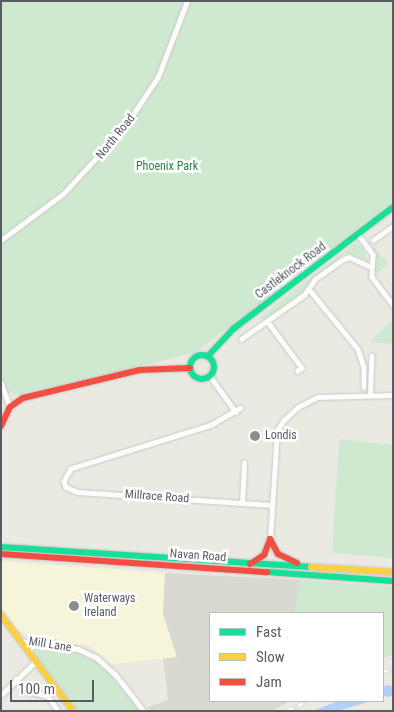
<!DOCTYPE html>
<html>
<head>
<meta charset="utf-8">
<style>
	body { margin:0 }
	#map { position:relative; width:394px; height:712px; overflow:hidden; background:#eae9e2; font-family:"Roboto Condensed",sans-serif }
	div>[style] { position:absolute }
	.commercial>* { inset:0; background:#f6f4d9 }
	.industrial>* { inset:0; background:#d9d9d2 }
	.green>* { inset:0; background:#cfe8d0 }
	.water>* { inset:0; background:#b4cef6 }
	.round { border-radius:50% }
	.roads { filter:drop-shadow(0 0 1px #c8c8c7) drop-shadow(0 0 1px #c8c8c7) }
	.street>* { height:4.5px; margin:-2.25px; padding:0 2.25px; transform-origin:2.25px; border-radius:2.25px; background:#fcfcfb }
	.fast>* { height:6px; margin:-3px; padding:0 3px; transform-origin:3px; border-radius:3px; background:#16e098 }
	.fast>.ring { margin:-3px; padding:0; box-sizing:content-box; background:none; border:6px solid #16e098; border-radius:50% }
	.slow>* { height:6px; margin:-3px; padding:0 3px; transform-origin:3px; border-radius:3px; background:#ffcf43 }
	.jam>* { height:6px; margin:-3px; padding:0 3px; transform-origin:3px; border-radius:3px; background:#f24e42 }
	.rail>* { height:4px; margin-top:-2px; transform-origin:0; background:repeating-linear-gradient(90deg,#fff 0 5.5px,#e2e3e2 0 11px); box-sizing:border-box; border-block:1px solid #e2e3e2 }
	.dots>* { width:14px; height:14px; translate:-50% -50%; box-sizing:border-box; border:2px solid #fff; border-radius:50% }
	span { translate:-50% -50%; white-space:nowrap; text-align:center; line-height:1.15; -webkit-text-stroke:5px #fff; paint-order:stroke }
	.street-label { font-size:12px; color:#585b62 }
	.park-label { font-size:12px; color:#2d8541 }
	.poi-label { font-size:12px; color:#585b62 }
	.left { translate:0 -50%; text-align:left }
	.frame { position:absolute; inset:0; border:2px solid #585b62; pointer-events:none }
	.legend { position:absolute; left:209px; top:612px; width:175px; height:90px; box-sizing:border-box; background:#fff; border:1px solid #bcbdc0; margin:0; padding:6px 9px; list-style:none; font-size:15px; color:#585b62 }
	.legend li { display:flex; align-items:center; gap:10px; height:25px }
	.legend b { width:25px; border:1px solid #bcbdc0 }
	.scale { position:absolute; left:10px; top:680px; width:84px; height:22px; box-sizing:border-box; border:2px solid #585b62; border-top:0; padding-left:6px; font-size:15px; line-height:18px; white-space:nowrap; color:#585b62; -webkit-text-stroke:4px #fff; paint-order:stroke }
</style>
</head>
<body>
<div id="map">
	<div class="commercial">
		<div style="clip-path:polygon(1px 561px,165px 573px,163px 614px,177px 657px,112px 664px,90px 646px,60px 642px,57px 638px,51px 641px,39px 636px,32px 638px,19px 631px,1px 607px)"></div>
	</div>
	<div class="industrial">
		<div style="clip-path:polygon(165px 573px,301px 580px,294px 613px,210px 613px,210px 701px,290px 701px,272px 711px,150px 711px,148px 707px,168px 700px,163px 659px,177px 657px,163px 614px)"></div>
	</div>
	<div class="green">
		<div style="clip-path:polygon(1px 1px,393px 1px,393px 201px,196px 352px,91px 379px,14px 395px,11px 392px,1px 394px)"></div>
		<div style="clip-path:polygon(355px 243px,363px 248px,368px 260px,345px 253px,312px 279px,304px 291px,269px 318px,258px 319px)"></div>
		<div style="clip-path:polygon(372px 244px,388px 264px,375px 275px,376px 262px)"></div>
		<div style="clip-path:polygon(393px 320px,393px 344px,369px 342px,386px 326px)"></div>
		<div style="clip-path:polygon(339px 439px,393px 445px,393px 558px,332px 553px)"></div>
		<div style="clip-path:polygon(301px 580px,393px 587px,393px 655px,383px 658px,383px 613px,294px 613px)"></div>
		<div style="clip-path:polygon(23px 643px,70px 649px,98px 663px,117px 678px,140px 711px,78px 711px)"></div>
	</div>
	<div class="water">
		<div class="round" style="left:382px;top:685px;width:12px;height:12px"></div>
		<div style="clip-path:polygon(338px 701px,371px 701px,338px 711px,313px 711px)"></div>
	</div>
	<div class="roads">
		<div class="street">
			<div style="left:358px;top:234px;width:26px;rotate:54deg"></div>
			<div style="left:373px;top:255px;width:22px;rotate:93deg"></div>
			<div style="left:372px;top:277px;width:35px;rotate:53deg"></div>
			<div style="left:1px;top:240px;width:77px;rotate:-36.6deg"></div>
			<div style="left:63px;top:194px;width:90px;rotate:-47.3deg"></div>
			<div style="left:124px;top:128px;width:61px;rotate:-56.3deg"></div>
			<div style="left:158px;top:77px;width:81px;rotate:-69.1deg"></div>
			<div style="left:373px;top:240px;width:24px;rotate:-35deg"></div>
			<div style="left:309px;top:289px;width:77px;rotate:50.8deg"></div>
			<div style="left:358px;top:349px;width:19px;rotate:72deg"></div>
			<div style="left:364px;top:367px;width:20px;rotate:90deg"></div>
			<div style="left:268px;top:322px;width:57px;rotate:53.5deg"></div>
			<div style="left:302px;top:368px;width:5px;rotate:143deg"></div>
			<div style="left:241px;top:339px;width:77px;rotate:-34.9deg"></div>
			<div style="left:304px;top:295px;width:19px;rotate:-55deg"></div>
			<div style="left:315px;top:279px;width:35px;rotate:-35deg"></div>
			<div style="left:344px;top:259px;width:5px;rotate:-22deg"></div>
			<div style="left:349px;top:257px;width:24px;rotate:24deg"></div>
			<div style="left:210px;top:376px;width:44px;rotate:54.2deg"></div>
			<div style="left:1px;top:382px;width:27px;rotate:70deg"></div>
			<div style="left:370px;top:394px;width:38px;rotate:-88deg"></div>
			<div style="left:241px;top:408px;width:34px;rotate:150deg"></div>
			<div style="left:212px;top:425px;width:148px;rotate:162.7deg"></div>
			<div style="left:71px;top:469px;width:14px;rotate:120deg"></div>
			<div style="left:64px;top:481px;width:6px;rotate:72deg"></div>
			<div style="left:66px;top:487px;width:13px;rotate:23deg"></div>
			<div style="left:78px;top:492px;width:194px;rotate:3.8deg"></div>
			<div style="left:242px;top:503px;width:40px;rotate:-87.1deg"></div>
			<div style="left:270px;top:539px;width:108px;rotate:-86.3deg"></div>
			<div style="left:277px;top:431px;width:12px;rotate:-59deg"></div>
			<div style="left:283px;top:421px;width:21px;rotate:-43deg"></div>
			<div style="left:298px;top:407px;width:22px;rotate:-27deg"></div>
			<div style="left:318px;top:397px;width:75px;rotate:-1.5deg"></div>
			<div style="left:20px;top:641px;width:59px;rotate:7.9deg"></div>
			<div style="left:78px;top:649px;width:21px;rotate:25deg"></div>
			<div style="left:97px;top:658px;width:24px;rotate:42deg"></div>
			<div style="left:115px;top:674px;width:47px;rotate:51.9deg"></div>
			<div style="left:16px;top:679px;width:16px;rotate:47deg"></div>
			<div style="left:27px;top:691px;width:22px;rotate:13deg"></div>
			<div style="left:48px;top:696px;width:18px;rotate:56deg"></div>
			<div style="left:1px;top:695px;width:47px;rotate:-44.1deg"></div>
		</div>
		<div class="fast">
			<div class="ring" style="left:190px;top:355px;width:18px;height:18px"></div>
			<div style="left:208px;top:356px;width:37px;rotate:-47deg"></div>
			<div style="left:233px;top:329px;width:201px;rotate:-37.3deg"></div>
			<div style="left:1px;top:547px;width:311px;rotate:3.7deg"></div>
			<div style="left:267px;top:572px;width:126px;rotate:4.1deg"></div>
		</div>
		<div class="slow">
			<div style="left:311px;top:567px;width:82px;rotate:3.5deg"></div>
			<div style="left:1px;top:615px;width:120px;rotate:53.1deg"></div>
		</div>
		<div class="jam">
			<div style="left:1px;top:426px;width:21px;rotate:-65deg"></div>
			<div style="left:10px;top:407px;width:16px;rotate:-35deg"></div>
			<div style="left:23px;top:398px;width:120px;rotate:-13.5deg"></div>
			<div style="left:140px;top:370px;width:50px;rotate:-2.3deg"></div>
			<div style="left:270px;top:539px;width:17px;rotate:62deg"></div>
			<div style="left:278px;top:554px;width:21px;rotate:25deg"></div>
			<div style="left:1px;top:554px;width:267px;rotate:3.9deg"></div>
			<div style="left:250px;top:564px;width:17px;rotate:-33deg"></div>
			<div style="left:264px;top:555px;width:17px;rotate:-69deg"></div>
		</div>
	</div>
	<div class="rail">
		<div style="left:383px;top:672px;width:10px;rotate:-17deg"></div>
		<div style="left:288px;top:711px;width:22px;rotate:-27deg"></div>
	</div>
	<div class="dots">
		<div style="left:255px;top:436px;background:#8b8d8f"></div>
		<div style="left:74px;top:606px;background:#8b8d8f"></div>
	</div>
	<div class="street-label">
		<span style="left:116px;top:137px;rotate:-51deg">North Road</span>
		<span style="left:291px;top:271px;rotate:-37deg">Castleknock Road</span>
		<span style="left:157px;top:497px;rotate:4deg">Millrace Road</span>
		<span style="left:198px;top:556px;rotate:4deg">Navan Road</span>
		<span style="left:50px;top:645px;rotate:9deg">Mill Lane</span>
	</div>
	<div class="park-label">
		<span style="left:167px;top:167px">Phoenix Park</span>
	</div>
	<div class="poi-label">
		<span class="left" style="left:265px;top:436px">Londis</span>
		<span class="left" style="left:84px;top:606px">Waterways<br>Ireland</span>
	</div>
	<div class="frame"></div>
	<ul class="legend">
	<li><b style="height:6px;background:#16e098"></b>Fast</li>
	<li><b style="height:6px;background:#ffcf43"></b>Slow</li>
	<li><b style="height:6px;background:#f24e42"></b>Jam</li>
	</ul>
	<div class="scale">100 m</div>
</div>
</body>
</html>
